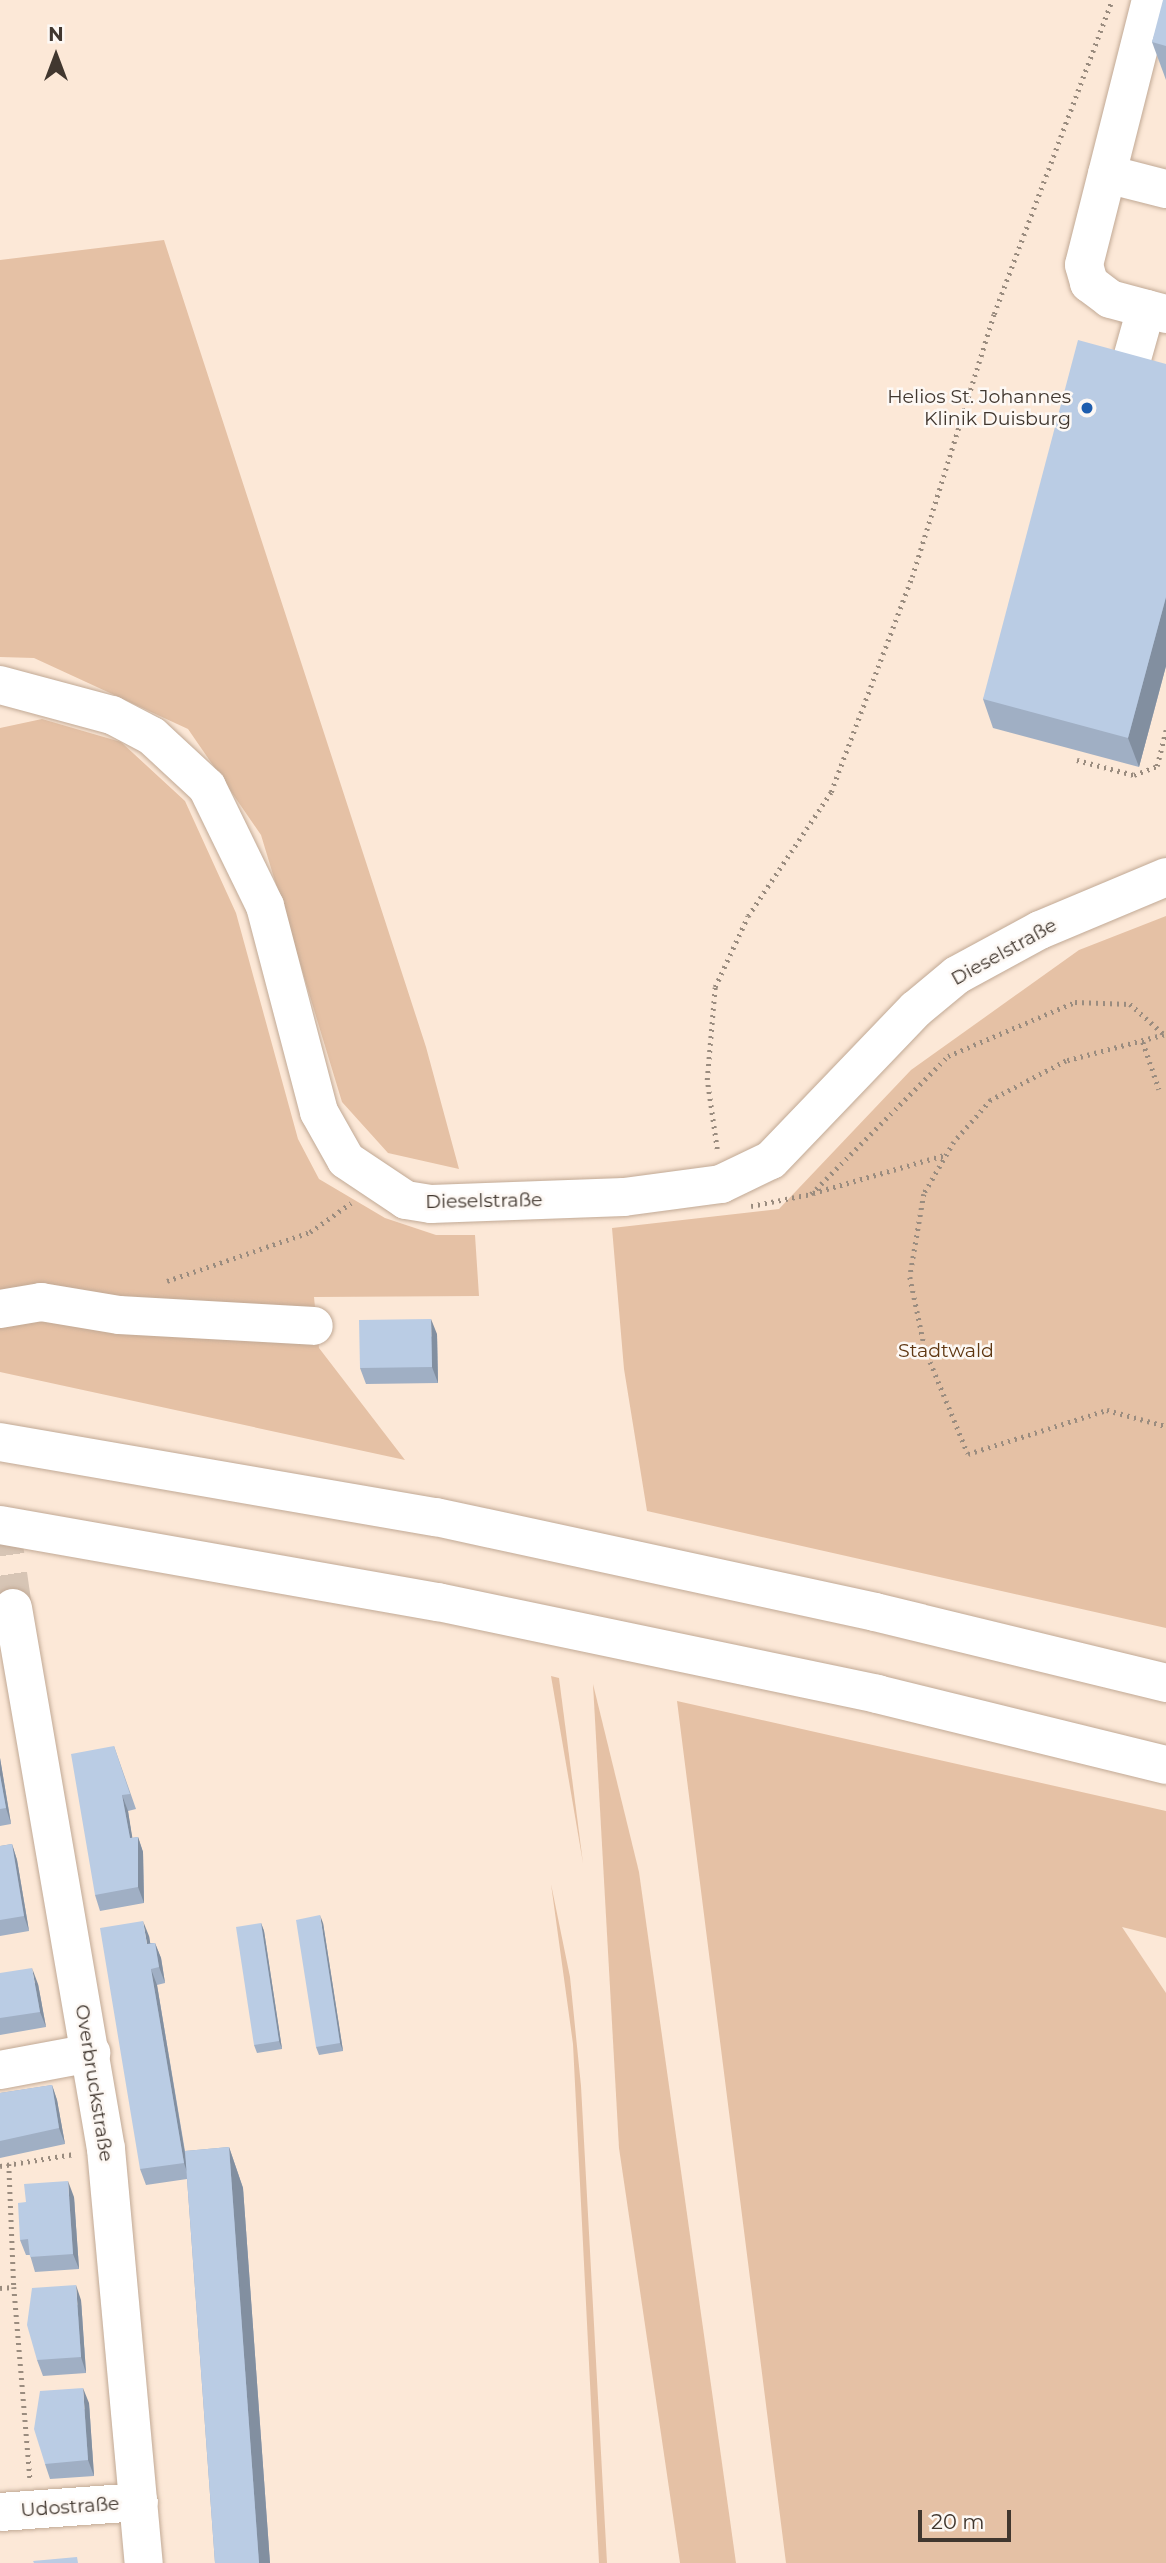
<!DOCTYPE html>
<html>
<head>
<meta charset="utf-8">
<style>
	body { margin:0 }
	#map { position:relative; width:1166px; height:2563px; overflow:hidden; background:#fce8d7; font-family:Montserrat,sans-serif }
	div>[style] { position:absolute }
	.green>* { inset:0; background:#e5c1a5 }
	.minor-tunnel>* { height:38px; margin-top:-19px; transform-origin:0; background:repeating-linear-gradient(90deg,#d7c5b5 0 38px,transparent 0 57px) }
	.path>* { height:4.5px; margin-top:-2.25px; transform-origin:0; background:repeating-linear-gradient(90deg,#9a8c7f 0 2px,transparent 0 7px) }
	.roads { filter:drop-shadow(0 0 2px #c1a995) drop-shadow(0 0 2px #c1a995) }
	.minor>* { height:38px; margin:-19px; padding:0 19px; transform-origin:19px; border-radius:19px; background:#fff }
	.highway>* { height:38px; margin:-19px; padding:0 19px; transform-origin:19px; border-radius:19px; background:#fff }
	.wall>* { inset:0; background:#a0afc4 }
	.shaded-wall>* { inset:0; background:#828fa0 }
	.building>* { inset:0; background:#bacce4 }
	.dots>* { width:19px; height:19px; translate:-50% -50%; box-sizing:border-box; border:4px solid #fdf8f4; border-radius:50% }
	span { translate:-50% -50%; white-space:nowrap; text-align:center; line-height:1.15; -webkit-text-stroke:5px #fdf8f4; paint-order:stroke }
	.poi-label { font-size:19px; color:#41372f }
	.right { translate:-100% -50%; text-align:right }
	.street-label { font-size:19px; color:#41372f }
	.park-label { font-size:19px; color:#5f3712 }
	.north { position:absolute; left:21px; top:21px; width:70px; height:70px; -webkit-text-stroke:5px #fdf8f4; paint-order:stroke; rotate:0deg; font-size:19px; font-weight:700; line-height:28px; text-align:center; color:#41372f }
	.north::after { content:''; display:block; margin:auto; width:24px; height:32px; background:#41372f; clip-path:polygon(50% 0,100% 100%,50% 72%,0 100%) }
	.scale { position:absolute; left:918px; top:2510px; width:93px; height:32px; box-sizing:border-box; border:4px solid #41372f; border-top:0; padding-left:9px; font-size:21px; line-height:24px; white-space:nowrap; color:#41372f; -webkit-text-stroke:5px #fdf8f4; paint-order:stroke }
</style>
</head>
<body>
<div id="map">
	<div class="green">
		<div style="clip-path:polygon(164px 240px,426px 1047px,459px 1169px,388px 1153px,342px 1102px,261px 835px,188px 729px,34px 658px,0 657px,0 260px)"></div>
		<div style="clip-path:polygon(42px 719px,121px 742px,185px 801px,236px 913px,298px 1139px,319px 1179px,385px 1218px,436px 1235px,475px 1235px,479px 1296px,314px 1297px,319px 1348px,405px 1460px,0 1372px,0 728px)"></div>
		<div style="clip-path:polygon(1166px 916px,1166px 1628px,647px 1511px,624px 1369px,612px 1228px,779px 1209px,911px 1070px,1079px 950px)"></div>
		<div style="clip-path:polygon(551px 1676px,559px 1678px,583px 1863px)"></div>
		<div style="clip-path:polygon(593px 1684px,639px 1872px,736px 2563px,680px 2563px,619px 2148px)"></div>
		<div style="clip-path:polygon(677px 1701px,1166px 1811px,1166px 1938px,1122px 1927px,1166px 1993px,1166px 2563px,786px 2563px)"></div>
		<div style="clip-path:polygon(551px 1884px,570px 1977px,581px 2086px,607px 2563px,599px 2563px,573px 2044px)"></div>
	</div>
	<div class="minor-tunnel">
		<div style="left:0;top:1518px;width:91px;rotate:81.8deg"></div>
	</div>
	<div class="path">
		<div style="left:1077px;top:760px;width:59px;rotate:14.7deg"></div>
		<div style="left:1134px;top:775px;width:25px;rotate:-21deg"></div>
		<div style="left:1157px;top:766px;width:37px;rotate:-76deg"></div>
		<div style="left:1164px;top:1035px;width:101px;rotate:165.1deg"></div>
		<div style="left:1066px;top:1061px;width:85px;rotate:152.5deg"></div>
		<div style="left:991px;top:1100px;width:56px;rotate:131.4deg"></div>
		<div style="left:954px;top:1142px;width:60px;rotate:120deg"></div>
		<div style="left:924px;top:1194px;width:84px;rotate:99.6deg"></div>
		<div style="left:910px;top:1277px;width:74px;rotate:78.2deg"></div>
		<div style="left:925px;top:1349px;width:113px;rotate:67.7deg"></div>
		<div style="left:968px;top:1454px;width:146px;rotate:-17.6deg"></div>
		<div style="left:1107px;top:1410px;width:61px;rotate:15.2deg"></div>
		<div style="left:1143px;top:1042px;width:50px;rotate:71.2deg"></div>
		<div style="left:717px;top:1149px;width:70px;rotate:-98.2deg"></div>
		<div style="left:707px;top:1080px;width:93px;rotate:-85.1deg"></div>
		<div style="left:715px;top:987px;width:78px;rotate:-65.1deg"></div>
		<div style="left:748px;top:916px;width:149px;rotate:-56.2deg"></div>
		<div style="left:831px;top:792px;width:230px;rotate:-69.4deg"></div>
		<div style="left:912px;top:577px;width:275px;rotate:-72.7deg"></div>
		<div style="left:994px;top:314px;width:335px;rotate:-69.4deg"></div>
		<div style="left:813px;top:1193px;width:137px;rotate:-16.1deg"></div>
		<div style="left:751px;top:1206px;width:61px;rotate:-11.3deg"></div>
		<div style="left:811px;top:1194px;width:194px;rotate:-45.2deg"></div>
		<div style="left:948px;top:1056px;width:138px;rotate:-23deg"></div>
		<div style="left:1075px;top:1002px;width:55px;rotate:2.1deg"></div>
		<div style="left:1130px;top:1004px;width:48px;rotate:41.6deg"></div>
		<div style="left:167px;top:1281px;width:151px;rotate:-18.9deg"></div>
		<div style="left:310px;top:1232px;width:50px;rotate:-35.3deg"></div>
		<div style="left:9px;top:2164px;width:123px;rotate:87.7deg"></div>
		<div style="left:0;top:2166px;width:75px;rotate:-9.2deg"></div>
		<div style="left:0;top:2288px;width:14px;rotate:-4deg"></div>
		<div style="left:14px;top:2287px;width:192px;rotate:85.2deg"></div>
	</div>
	<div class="roads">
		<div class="minor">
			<div style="left:1151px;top:0;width:273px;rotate:104.2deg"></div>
			<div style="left:1084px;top:265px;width:19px;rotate:74deg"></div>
			<div style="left:1089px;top:283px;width:26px;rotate:37deg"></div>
			<div style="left:1110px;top:299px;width:58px;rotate:15deg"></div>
			<div style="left:1107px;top:174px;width:61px;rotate:14.3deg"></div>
			<div style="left:1126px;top:380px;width:74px;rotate:-74.3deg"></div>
			<div style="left:0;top:685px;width:116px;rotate:15deg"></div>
			<div style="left:112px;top:715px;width:45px;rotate:27.7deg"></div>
			<div style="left:152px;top:736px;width:75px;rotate:42.8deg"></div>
			<div style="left:207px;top:787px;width:132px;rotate:64deg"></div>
			<div style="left:265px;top:906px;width:213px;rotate:75.3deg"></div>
			<div style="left:319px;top:1112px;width:55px;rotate:60.6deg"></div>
			<div style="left:346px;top:1160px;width:72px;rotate:33.7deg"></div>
			<div style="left:406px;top:1200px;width:25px;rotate:9deg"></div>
			<div style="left:431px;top:1204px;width:193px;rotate:-2.1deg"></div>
			<div style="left:624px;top:1197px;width:98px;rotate:-7.6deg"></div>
			<div style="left:721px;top:1184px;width:55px;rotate:-25.6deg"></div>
			<div style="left:771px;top:1160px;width:209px;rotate:-46.2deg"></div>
			<div style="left:916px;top:1009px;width:53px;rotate:-39.7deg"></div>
			<div style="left:957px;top:975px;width:94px;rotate:-28.5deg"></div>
			<div style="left:1040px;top:930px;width:137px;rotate:-22.8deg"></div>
			<div style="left:0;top:1309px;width:42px;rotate:-9.7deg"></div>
			<div style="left:41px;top:1302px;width:79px;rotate:9.5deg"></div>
			<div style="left:119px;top:1315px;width:195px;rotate:3.2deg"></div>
			<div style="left:13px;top:1608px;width:549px;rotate:80.25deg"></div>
			<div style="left:106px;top:2149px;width:416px;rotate:84.8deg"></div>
			<div style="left:0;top:2070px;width:93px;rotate:-10.6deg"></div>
			<div style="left:0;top:2512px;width:139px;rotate:-4.1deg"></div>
		</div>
		<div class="highway">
			<div style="left:0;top:1442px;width:442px;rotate:9.8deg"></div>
			<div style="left:436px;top:1517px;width:449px;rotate:12.2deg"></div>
			<div style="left:875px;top:1612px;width:300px;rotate:13.7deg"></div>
			<div style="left:0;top:1525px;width:445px;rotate:10deg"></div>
			<div style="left:438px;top:1602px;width:449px;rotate:11.8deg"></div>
			<div style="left:877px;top:1694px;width:298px;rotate:13.8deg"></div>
		</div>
	</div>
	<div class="wall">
		<div style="clip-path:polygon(1166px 0,1166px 80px,1152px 42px)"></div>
		<div style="clip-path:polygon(1166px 364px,1166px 666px,1139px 767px,993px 728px,983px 699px)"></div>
		<div style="clip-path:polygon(437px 1334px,438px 1383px,366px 1384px,360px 1368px)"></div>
		<div style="clip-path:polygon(114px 1746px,136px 1809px,128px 1811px,132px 1838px,138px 1837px,143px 1852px,144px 1903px,100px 1911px,95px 1895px)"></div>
		<div style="clip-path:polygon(0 1758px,11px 1824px,0 1826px)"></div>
		<div style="clip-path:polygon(12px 1844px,17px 1860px,29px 1931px,0 1936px,0 1846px)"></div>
		<div style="clip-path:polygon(261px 1923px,264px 1931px,282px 2049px,257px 2053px,254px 2045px)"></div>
		<div style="clip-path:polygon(323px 1923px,343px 2051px,319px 2055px,316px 2047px)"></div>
		<div style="clip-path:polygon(149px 1936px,150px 1943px,155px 1943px,161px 1958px,163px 1970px,165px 1983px,157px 1985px,185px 2151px,229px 2147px,243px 2188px,270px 2563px,215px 2563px,187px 2179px,146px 2185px,140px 2169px)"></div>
		<div style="clip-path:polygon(0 1973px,38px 1984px,46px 2027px,0 2035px)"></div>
		<div style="clip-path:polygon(52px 2085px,57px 2100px,65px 2144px,0 2158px,0 2093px)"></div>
		<div style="clip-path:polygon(74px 2197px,79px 2269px,35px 2272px,30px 2255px,26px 2255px,20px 2240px,26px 2202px)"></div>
		<div style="clip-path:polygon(81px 2300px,86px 2373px,43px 2376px,37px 2360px)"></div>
		<div style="clip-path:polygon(89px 2403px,94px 2476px,50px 2479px,45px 2464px)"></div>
	</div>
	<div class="shaded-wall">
		<div style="clip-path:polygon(1166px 597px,1166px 666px,1139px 767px,1128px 738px)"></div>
		<div style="clip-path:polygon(431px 1319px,437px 1334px,438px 1383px,432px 1367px)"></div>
		<div style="clip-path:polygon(0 1758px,11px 1824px,6px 1808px,0 1775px)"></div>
		<div style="clip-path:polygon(122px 1795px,128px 1811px,135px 1854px,130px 1838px)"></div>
		<div style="clip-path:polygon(138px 1837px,143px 1852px,144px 1903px,138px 1887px)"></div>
		<div style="clip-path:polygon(12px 1844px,17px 1860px,29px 1931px,24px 1916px)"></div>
		<div style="clip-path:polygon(320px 1915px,323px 1923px,343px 2051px,340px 2043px)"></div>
		<div style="clip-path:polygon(143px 1921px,149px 1936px,153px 1959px,147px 1944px)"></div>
		<div style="clip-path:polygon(261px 1923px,264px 1931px,282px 2049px,279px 2041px)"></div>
		<div style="clip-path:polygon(155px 1943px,161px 1958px,165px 1983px,159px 1967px)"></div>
		<div style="clip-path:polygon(32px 1968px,38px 1984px,46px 2027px,40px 2012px)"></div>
		<div style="clip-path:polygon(151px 1969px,157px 1985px,189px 2178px,184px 2163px)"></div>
		<div style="clip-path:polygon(52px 2085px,57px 2100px,65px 2144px,59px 2128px)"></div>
		<div style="clip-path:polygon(229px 2147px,243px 2188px,270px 2563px,259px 2563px)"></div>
		<div style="clip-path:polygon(68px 2181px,74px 2197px,79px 2269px,73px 2254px)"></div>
		<div style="clip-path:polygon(76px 2285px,81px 2300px,86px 2373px,81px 2357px)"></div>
		<div style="clip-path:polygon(83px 2388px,89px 2403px,94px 2476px,88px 2460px)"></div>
	</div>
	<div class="building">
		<div style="clip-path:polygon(1163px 0,1166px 0,1166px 46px,1152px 42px)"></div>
		<div style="clip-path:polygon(1078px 340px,1166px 364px,1166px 597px,1128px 738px,983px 699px)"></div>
		<div style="clip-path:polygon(431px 1319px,432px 1367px,360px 1368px,359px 1320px)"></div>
		<div style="clip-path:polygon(114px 1746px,130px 1794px,122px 1795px,130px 1838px,138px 1837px,138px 1887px,95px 1895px,71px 1754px)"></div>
		<div style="clip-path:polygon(0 1775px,6px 1808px,0 1809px)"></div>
		<div style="clip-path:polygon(12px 1844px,24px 1916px,0 1920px,0 1846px)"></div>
		<div style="clip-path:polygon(320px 1915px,340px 2043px,316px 2047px,296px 1920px)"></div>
		<div style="clip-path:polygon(143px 1921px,147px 1944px,155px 1943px,159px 1967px,151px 1969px,184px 2163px,140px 2169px,100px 1928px)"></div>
		<div style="clip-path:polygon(261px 1923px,279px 2041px,254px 2045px,236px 1927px)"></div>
		<div style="clip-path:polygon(32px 1968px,40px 2012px,0 2018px,0 1973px)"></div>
		<div style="clip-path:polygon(52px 2085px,59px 2128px,0 2141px,0 2093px)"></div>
		<div style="clip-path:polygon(229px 2147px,259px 2563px,215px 2563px,185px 2151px)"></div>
		<div style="clip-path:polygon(68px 2181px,73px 2254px,30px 2257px,28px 2239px,20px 2240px,18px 2203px,26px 2202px,24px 2184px)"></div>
		<div style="clip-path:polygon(76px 2285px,81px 2357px,37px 2360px,27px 2325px,32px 2288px)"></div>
		<div style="clip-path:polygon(83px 2388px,88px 2460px,45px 2464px,34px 2429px,40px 2391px)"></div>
		<div style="clip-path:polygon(77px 2557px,78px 2563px,34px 2563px,33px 2561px)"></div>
	</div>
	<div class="dots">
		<div style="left:1087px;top:408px;background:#1e5dae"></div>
	</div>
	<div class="poi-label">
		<span class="right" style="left:1071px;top:408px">Helios St. Johannes<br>Klinik Duisburg</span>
	</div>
	<div class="street-label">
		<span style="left:1004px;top:952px;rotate:-29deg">Dieselstraße</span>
		<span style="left:484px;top:1201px;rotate:-1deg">Dieselstraße</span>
		<span style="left:94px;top:2083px;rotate:81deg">Overbruckstraße</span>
		<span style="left:70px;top:2507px;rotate:-4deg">Udostraße</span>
	</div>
	<div class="park-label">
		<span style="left:946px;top:1351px">Stadtwald</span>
	</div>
	<div class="north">N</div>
	<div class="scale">20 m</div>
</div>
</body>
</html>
